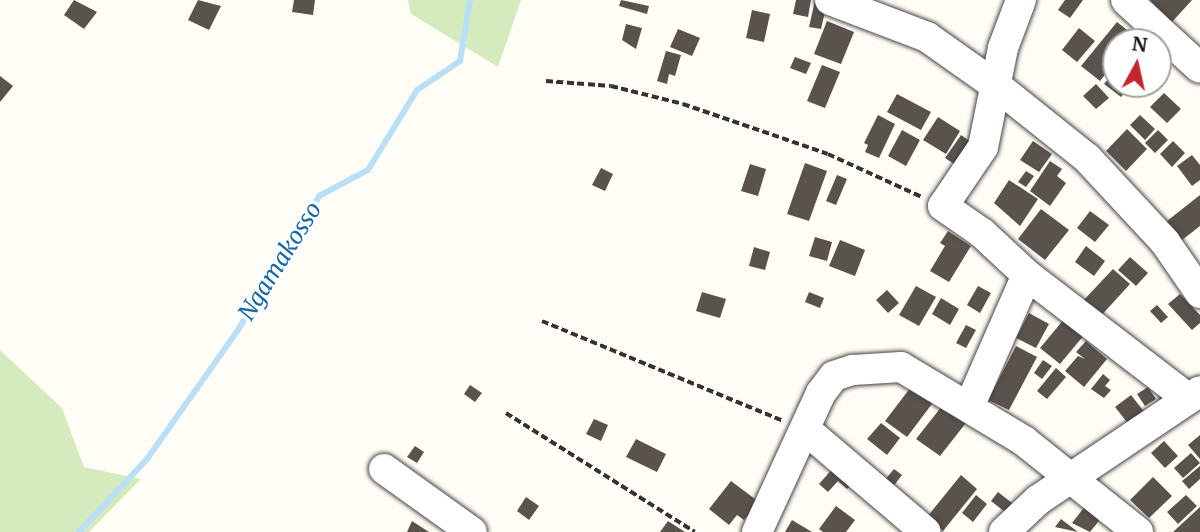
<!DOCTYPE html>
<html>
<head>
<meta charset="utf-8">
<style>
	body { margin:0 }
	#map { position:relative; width:1200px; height:532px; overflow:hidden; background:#fffdf5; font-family:Merriweather,serif }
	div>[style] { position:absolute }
	.green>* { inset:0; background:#d5ebbd }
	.stream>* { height:6px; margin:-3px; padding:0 3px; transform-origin:3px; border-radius:3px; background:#b9e0f7 }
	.building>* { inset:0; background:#5a524d }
	.path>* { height:3.5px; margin-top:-1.75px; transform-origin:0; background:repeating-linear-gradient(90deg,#333 0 7px,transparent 0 10.5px) }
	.roads { filter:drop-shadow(0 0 2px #444) drop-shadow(0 0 2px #444) }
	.minor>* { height:30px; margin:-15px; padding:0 15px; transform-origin:15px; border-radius:15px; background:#fff }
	span { translate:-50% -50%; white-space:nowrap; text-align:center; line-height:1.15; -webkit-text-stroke:7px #fff; paint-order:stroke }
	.water-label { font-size:23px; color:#1768a6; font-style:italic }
	.north { position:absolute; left:1102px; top:28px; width:70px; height:70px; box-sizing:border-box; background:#fff; border:2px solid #a0a0a0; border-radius:50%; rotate:8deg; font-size:19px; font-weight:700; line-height:28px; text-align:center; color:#111 }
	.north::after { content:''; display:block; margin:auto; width:24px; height:32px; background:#c4262e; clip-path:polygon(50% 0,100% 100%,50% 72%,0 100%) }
</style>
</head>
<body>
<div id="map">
	<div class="green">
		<div style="clip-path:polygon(408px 0,521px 0,498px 67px,411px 14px)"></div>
		<div style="clip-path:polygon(0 350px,62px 408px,84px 467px,141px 479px,89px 532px,0 532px)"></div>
	</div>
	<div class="stream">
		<div style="left:79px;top:532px;width:100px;rotate:-47deg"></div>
		<div style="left:147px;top:459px;width:158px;rotate:-54.8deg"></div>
		<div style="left:238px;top:330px;width:157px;rotate:-58.8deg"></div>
		<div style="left:319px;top:196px;width:55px;rotate:-28deg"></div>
		<div style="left:368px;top:170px;width:94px;rotate:-58.5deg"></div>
		<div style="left:417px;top:90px;width:52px;rotate:-34deg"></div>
		<div style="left:460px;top:61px;width:62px;rotate:-80.7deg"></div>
	</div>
	<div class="building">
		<div style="clip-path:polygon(74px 0,97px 12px,84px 29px,64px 15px)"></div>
		<div style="clip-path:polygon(198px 0,221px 6px,209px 30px,188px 20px)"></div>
		<div style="clip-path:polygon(294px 0,315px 0,313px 15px,292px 12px)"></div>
		<div style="clip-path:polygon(621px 0,649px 6px,647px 14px,619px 6px)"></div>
		<div style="clip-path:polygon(796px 0,811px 0,808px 17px,793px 14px)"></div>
		<div style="clip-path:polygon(1065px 0,1083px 0,1070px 18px,1058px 10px)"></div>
		<div style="clip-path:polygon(1150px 0,1192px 0,1172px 22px)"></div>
		<div style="clip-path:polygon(815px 1px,827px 3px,821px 29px,809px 27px)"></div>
		<div style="clip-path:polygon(752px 10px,770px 14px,764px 42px,746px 38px)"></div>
		<div style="clip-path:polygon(827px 21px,854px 32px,841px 64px,814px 54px)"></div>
		<div style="clip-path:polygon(1117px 22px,1136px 37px,1131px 42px,1116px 42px,1116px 61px,1100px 81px,1081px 66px)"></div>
		<div style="clip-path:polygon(626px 24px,642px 28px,636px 49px,622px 40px)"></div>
		<div style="clip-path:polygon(1079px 28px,1095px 41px,1077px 62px,1062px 50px)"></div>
		<div style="clip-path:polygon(678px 29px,700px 38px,692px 56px,670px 47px)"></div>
		<div style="clip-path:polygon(666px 51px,681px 55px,675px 76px,669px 74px,667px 84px,657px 81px)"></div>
		<div style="clip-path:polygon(795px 57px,811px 63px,806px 74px,790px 68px)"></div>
		<div style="clip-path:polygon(822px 65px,840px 72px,825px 108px,807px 101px)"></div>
		<div style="clip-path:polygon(1116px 69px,1116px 84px,1132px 84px,1121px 97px,1104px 84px)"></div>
		<div style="clip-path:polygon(0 76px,13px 86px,0 102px)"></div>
		<div style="clip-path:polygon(1096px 84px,1109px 98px,1096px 109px,1083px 96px)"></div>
		<div style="clip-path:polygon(1164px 93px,1181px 109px,1167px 123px,1150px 107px)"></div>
		<div style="clip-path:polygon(897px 94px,931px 112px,921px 130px,887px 112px)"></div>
		<div style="clip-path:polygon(878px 115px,895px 124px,879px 158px,865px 152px,868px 145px,864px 143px)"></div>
		<div style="clip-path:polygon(1140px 115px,1155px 129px,1145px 140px,1130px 125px)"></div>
		<div style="clip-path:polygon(938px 117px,960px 131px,946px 154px,923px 140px)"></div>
		<div style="clip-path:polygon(1127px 129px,1147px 149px,1126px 171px,1106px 151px)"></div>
		<div style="clip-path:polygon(902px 130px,920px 140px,906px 166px,888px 156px)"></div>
		<div style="clip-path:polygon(1158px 130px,1168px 140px,1155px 153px,1145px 143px)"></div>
		<div style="clip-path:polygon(961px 135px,977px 146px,962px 169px,945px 158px)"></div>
		<div style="clip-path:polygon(1033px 141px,1052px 154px,1039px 172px,1020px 160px)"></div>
		<div style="clip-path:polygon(1173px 141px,1185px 153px,1172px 167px,1160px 154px)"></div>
		<div style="clip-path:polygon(1192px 155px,1200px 165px,1200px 180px,1192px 186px,1177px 166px)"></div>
		<div style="clip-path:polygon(1050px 161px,1062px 169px,1057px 176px,1066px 183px,1050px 206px,1030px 191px)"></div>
		<div style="clip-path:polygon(805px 163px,827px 171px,809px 221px,787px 214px)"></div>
		<div style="clip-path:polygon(750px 164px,766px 169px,758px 196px,741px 191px)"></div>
		<div style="clip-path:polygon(601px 168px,613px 174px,605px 191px,592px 185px)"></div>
		<div style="clip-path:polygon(1026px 171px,1034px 176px,1026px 187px,1018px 182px)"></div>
		<div style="clip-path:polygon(837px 175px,847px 179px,836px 205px,826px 201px)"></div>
		<div style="clip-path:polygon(1009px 180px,1038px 199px,1020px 226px,994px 203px)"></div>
		<div style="clip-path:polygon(1200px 195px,1200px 226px,1182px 240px,1167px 221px)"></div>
		<div style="clip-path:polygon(1041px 209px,1069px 230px,1045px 260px,1018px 239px)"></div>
		<div style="clip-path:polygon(1090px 211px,1109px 225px,1095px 242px,1077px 228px)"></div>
		<div style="clip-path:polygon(948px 231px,971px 246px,949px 282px,930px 271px,945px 246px,940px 243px)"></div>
		<div style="clip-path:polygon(815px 237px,832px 242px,827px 261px,809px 256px)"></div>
		<div style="clip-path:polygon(840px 240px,865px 250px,855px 276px,829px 266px)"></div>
		<div style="clip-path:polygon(1086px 246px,1105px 261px,1094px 276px,1075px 262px)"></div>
		<div style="clip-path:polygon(754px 247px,770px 252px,765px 270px,749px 266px)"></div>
		<div style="clip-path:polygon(1130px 257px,1148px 273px,1136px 286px,1118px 270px)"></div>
		<div style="clip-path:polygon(1113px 269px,1130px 284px,1099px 318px,1081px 303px)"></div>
		<div style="clip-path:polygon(916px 286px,936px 297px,919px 326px,899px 315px)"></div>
		<div style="clip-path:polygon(978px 286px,991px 293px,980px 313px,967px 305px)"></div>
		<div style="clip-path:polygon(887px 290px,899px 303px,888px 313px,876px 300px)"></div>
		<div style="clip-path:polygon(702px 292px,726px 299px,720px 318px,696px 311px)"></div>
		<div style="clip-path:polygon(809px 292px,824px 298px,820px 308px,805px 302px)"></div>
		<div style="clip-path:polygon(1180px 294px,1200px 315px,1200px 323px,1192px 330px,1168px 304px)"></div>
		<div style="clip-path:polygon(941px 298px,959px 309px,950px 325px,932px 314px)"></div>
		<div style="clip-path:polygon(1157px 305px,1168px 317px,1161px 323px,1150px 311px)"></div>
		<div style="clip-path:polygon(1029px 313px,1049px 324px,1036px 348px,1016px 338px)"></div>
		<div style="clip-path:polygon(1065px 318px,1085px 334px,1060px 364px,1040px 348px)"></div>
		<div style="clip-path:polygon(966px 325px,976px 330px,966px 348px,956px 343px)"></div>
		<div style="clip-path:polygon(1086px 341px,1107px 359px,1084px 387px,1065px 371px,1078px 356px,1085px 359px,1076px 352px)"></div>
		<div style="clip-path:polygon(1016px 346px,1037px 357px,1009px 410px,988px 400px)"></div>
		<div style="clip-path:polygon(1043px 360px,1052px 366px,1042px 379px,1034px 373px)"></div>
		<div style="clip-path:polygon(1056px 368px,1066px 377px,1047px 399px,1037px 391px)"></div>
		<div style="clip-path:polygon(1103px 374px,1110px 380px,1105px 386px,1111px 390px,1104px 398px,1091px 389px)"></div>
		<div style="clip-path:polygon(914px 383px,935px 400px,907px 437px,885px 421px)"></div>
		<div style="clip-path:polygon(470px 385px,482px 393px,475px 402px,464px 394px)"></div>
		<div style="clip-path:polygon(1148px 387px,1156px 399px,1145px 406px,1137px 394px)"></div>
		<div style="clip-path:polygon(1131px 395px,1146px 414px,1130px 426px,1115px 407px)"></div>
		<div style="clip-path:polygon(946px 401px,969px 419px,940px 456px,916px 439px)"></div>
		<div style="clip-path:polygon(594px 419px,608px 425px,601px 441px,586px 434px)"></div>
		<div style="clip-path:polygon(881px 423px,900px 438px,887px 455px,867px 439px)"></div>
		<div style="clip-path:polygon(1200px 435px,1200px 459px,1188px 445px)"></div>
		<div style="clip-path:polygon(636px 439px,666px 454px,657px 472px,626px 457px)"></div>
		<div style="clip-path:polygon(1164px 441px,1178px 456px,1165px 468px,1151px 453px)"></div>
		<div style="clip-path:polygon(415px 446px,424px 452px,417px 463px,407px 457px)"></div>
		<div style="clip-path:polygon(1191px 453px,1200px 463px,1183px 478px,1174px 468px)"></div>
		<div style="clip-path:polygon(835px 466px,853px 483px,847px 489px,838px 481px,828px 492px,819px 484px)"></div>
		<div style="clip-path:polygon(1200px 466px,1200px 479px,1189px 489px,1182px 481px)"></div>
		<div style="clip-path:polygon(894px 469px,902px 475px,892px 488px,883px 482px)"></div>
		<div style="clip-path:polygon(961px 475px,977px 489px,943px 531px,927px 517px)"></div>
		<div style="clip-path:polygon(1153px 477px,1172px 496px,1149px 518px,1130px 500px)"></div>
		<div style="clip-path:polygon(731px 481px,759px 502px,744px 520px,737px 515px,729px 525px,709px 509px)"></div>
		<div style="clip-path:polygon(998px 492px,1012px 503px,1005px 512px,991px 501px)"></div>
		<div style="clip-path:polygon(976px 495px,987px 504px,973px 522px,962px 513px)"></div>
		<div style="clip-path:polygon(1186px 495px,1197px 506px,1178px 524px,1167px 512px)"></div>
		<div style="clip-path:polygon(526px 497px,539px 506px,529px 520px,517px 511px)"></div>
		<div style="clip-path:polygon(1086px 505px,1102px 517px,1090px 532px,1072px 523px)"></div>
		<div style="clip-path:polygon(836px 506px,855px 520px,846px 532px,823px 532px,819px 529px)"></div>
		<div style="clip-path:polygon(1200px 507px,1200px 532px,1173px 532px)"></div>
		<div style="clip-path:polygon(1061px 519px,1078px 532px,1055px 527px)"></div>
		<div style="clip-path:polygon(792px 520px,812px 532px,785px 532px)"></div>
		<div style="clip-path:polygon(412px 521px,429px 532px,407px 532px)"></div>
		<div style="clip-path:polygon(668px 521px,685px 532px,660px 532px)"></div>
	</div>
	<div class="path">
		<div style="left:546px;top:81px;width:65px;rotate:4.4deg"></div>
		<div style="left:611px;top:86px;width:74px;rotate:14deg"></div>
		<div style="left:683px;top:104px;width:153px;rotate:19deg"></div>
		<div style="left:828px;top:154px;width:103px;rotate:24.6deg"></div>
		<div style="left:542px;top:321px;width:261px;rotate:22.5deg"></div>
		<div style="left:506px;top:413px;width:223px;rotate:32.2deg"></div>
	</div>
	<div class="roads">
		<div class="minor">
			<div style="left:830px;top:0;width:104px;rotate:20.9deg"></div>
			<div style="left:927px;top:37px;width:87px;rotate:35.2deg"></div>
			<div style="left:998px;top:87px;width:114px;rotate:38.6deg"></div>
			<div style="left:1087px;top:158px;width:115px;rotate:47.1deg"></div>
			<div style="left:1165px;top:242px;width:62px;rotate:55.5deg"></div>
			<div style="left:1021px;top:0;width:51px;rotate:110.6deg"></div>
			<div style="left:1003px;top:48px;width:101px;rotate:101.4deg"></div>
			<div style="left:983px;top:147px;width:71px;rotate:124.1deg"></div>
			<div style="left:943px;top:206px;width:47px;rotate:34.7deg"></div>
			<div style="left:982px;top:233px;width:62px;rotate:43deg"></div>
			<div style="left:1027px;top:275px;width:200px;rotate:37.5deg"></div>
			<div style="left:1126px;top:0;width:100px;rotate:42.6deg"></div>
			<div style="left:969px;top:407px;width:144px;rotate:-66.3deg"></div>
			<div style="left:806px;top:430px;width:157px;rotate:40.4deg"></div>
			<div style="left:384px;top:469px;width:108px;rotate:35.6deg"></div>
			<div style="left:757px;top:532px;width:153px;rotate:-65.3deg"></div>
			<div style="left:821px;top:393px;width:21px;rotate:-53deg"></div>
			<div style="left:834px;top:376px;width:20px;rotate:-18deg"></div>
			<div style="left:853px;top:370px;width:48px;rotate:-3.6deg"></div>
			<div style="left:901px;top:367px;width:144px;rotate:31deg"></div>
			<div style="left:1024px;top:441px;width:146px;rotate:38.6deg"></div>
			<div style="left:1004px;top:532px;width:47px;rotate:-43.3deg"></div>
			<div style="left:1038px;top:500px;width:195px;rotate:-33.9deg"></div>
		</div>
	</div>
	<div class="water-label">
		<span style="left:280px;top:261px;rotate:-58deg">Ngamakosso</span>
	</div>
	<div class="north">N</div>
</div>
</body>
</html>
